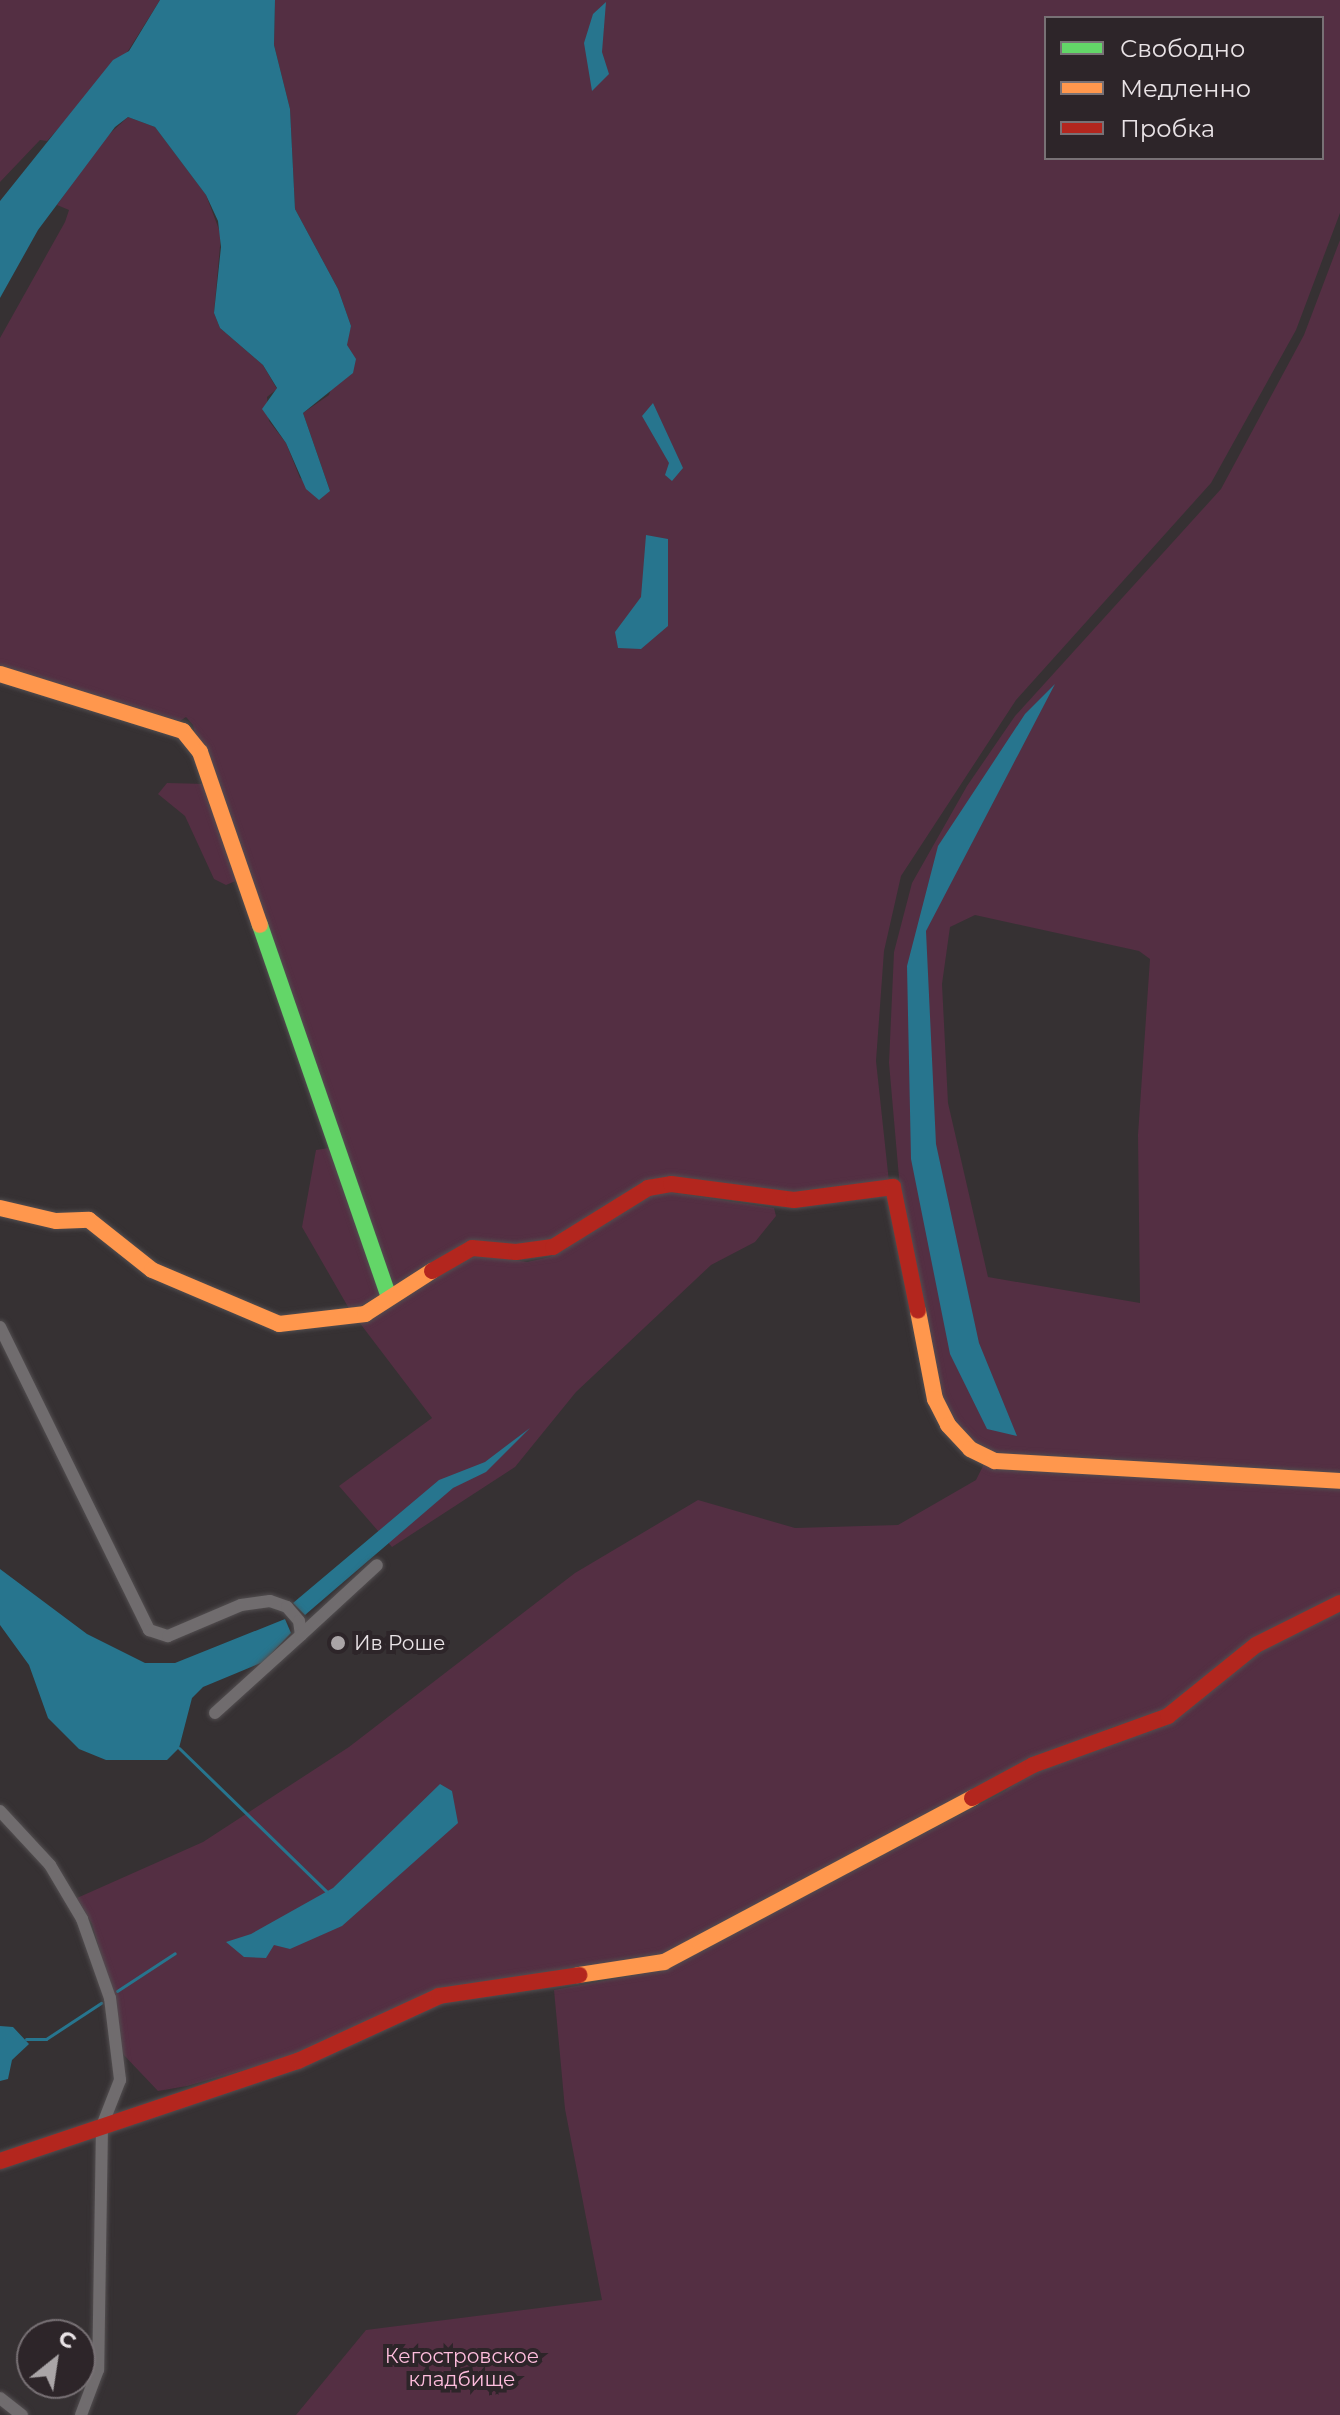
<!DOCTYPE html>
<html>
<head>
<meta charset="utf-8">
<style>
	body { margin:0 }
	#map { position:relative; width:1340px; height:2415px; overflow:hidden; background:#363133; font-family:Montserrat,sans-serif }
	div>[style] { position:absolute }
	.green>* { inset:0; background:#542f43 }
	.water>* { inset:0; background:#27758e }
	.stream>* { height:3px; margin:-1.5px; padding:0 1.5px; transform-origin:1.5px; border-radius:1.5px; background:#27758e }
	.roads { filter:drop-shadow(0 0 2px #524e50) drop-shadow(0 0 2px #524e50) }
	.street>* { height:12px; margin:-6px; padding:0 6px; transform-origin:6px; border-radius:6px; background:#706c6e }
	.fast>* { height:16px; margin:-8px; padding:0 8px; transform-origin:8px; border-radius:8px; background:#63d668 }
	.slow>* { height:16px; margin:-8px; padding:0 8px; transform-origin:8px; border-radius:8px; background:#ff974d }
	.jam>* { height:16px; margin:-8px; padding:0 8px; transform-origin:8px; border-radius:8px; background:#b3261e }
	.dots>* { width:22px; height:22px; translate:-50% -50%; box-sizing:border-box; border:4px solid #2d2529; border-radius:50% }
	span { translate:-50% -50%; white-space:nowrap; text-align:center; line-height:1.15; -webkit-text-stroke:8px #2d2529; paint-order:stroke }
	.poi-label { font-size:20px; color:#e9e3e6 }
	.left { translate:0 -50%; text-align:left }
	.park-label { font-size:20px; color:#febddd }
	.legend { position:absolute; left:1044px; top:16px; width:280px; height:144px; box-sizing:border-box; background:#2d2529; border:2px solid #787175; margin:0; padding:10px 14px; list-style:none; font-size:24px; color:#e9e3e6 }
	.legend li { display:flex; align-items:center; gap:16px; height:40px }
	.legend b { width:40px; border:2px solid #787175 }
	.north { position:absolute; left:16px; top:2319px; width:80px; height:80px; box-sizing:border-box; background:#2d2529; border:2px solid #787175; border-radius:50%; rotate:30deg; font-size:22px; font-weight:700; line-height:32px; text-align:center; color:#e9e3e6 }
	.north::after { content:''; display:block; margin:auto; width:28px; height:36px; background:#aaa5a7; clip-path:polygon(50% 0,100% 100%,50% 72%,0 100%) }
</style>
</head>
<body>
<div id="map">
	<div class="green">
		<div style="clip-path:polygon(0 0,160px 0,128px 51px,47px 141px,40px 140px,0 182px)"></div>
		<div style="clip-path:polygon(evenodd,275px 0,1340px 0,1340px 213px,1296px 330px,1211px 483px,1016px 700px,901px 876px,884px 951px,876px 1061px,889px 1182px,795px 1197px,660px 1181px,550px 1247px,451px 1252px,351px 1312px,302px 1227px,316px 1150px,335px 1147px,238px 880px,226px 885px,214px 879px,185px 816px,158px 794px,167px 783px,206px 784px,193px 725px,186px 717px,180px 721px,0 673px,0 338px,65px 222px,69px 210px,57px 205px,104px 139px,128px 117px,155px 127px,206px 195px,221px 235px,214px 313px,220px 328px,263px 365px,277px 389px,267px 397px,269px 421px,286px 443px,300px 478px,330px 491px,303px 413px,329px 395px,351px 326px,338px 289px,295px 209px,290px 109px,274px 45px,275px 0,1046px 18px,1322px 18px,1322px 158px,1046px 158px,1046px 18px)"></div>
		<div style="clip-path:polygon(evenodd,1340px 240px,1340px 1477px,1006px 1457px,974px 1446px,945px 1411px,900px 1189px,889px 1063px,894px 952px,912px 883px,967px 786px,1015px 716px,1221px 489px,1304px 335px,1340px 240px,975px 915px,1139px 951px,1150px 959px,1138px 1135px,1140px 1303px,988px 1277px,948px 1103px,942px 984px,950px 927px,975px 915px)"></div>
		<div style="clip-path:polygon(662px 1191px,774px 1208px,776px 1216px,755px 1242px,711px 1265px,576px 1392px,515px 1467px,392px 1547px,339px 1486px,432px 1418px,359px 1322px,457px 1262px,482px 1255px,527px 1262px,550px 1257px,636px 1200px)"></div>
		<div style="clip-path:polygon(985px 1462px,1340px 1486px,1340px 1599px,1173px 1708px,1110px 1728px,664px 1956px,433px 1992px,297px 2055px,187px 2086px,158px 2091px,120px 2051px,114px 2000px,92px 1924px,77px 1898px,203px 1842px,349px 1747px,575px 1573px,698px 1500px,795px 1528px,898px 1525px,976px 1480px)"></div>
		<div style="clip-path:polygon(1340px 1607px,1340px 2415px,296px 2415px,366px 2330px,602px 2300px,565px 2109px,554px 1990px,662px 1970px,1005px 1791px,1035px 1769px,1146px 1726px,1257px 1647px)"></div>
	</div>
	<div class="water">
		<div style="clip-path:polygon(160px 0,275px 0,274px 45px,290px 109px,295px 209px,338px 289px,351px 326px,347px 345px,356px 359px,353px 373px,303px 413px,330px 491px,319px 500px,306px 489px,286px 443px,262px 409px,277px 388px,263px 365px,220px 328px,214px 313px,221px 247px,218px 221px,206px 195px,155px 127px,128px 117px,115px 127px,38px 230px,0 298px,0 201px,113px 60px,129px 51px)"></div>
		<div style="clip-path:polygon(606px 2px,602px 52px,609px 74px,592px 91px,584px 43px,593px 14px)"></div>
		<div style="clip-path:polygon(653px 403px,683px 468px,672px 481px,665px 475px,669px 463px,642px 416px)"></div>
		<div style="clip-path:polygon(646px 535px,668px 539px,668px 626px,641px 649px,618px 648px,615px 632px,641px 597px)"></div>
		<div style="clip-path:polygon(1055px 684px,926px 931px,936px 1144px,979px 1343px,1017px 1436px,987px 1429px,950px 1354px,911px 1159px,907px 966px,938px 846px,1025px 714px)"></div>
		<div style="clip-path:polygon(530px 1428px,486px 1472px,453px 1488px,305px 1615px,293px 1603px,439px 1480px,485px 1462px)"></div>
		<div style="clip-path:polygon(0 1569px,87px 1634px,145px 1663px,175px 1663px,285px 1619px,291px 1633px,263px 1662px,203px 1687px,192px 1698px,179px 1748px,167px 1760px,106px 1760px,79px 1749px,48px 1718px,29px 1665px,0 1625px)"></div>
		<div style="clip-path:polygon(440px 1784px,452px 1791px,458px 1823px,342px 1926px,290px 1949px,274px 1945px,266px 1958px,244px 1957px,226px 1942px,251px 1934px,333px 1888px)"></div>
		<div style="clip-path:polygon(0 2026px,13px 2027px,29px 2044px,12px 2060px,8px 2079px,0 2081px)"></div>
	</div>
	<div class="stream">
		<div style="left:179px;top:1748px;width:206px;rotate:44.2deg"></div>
		<div style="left:117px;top:1991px;width:69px;rotate:-33.2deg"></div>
		<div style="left:26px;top:2039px;width:20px"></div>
		<div style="left:46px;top:2039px;width:66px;rotate:-33.2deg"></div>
	</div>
	<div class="roads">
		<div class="street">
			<div style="left:0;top:1327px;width:338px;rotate:63.8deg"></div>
			<div style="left:149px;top:1630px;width:20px;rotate:18deg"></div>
			<div style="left:168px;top:1636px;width:79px;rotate:-23deg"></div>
			<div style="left:241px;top:1605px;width:29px;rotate:-8deg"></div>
			<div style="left:270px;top:1601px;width:18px;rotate:19deg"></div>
			<div style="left:287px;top:1607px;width:18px;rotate:49deg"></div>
			<div style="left:299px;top:1621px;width:14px;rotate:82deg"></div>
			<div style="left:301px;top:1635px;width:116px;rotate:137.8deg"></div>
			<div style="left:301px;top:1635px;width:103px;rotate:-42.6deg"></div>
			<div style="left:0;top:1811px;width:74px;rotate:47.2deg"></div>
			<div style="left:50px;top:1865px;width:63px;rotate:59.3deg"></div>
			<div style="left:82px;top:1919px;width:84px;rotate:70.5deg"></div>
			<div style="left:110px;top:1998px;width:83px;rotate:83deg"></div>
			<div style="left:120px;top:2080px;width:49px;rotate:111.4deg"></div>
			<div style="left:102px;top:2126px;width:244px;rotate:90.9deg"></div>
			<div style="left:98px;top:2370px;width:48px;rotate:110.7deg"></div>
			<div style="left:0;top:2398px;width:28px;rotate:38deg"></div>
		</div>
		<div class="fast">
			<div style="left:260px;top:925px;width:392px;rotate:70.9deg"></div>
		</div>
		<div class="slow">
			<div style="left:0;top:674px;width:192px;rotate:17.3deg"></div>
			<div style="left:183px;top:731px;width:27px;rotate:51deg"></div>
			<div style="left:200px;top:752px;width:183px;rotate:70.9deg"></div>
			<div style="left:0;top:1208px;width:57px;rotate:13.1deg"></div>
			<div style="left:56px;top:1221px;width:33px;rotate:-2deg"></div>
			<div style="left:89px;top:1220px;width:80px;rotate:38.4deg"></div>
			<div style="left:152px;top:1270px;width:138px;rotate:23deg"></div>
			<div style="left:279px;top:1324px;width:87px;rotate:-6.6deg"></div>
			<div style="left:365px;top:1314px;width:80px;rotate:-32.7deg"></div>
			<div style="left:918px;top:1311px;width:90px;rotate:79.1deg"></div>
			<div style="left:935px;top:1399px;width:29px;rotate:63deg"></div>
			<div style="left:948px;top:1425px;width:33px;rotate:47deg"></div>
			<div style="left:970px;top:1449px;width:28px;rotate:26deg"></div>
			<div style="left:995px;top:1461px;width:346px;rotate:3.3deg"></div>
			<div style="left:579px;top:1975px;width:86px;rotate:-8.7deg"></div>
			<div style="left:664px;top:1962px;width:349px;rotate:-28deg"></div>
		</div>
		<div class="jam">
			<div style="left:432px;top:1271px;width:46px;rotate:-29.9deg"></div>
			<div style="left:472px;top:1248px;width:44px;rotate:5.2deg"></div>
			<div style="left:516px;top:1252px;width:37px;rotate:-8deg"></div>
			<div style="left:553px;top:1247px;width:112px;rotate:-31.8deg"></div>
			<div style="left:648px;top:1188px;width:23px;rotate:-10deg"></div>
			<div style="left:671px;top:1184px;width:124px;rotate:7.4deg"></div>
			<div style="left:794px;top:1200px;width:100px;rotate:-7.5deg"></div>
			<div style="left:893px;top:1187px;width:126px;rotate:78.6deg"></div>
			<div style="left:972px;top:1798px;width:69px;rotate:-28.4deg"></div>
			<div style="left:1033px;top:1765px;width:144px;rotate:-19.9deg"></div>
			<div style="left:1168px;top:1716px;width:113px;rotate:-38.9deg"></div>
			<div style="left:1256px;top:1645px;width:94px;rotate:-26.6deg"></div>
			<div style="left:0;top:2161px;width:314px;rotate:-18.6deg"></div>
			<div style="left:298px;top:2061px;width:155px;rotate:-24.7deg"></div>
			<div style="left:439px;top:1996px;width:142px;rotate:-8.5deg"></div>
		</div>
	</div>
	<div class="dots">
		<div style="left:338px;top:1643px;background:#aaa5a7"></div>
	</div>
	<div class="poi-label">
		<span class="left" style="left:354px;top:1643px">Ив Роше</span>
	</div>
	<div class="park-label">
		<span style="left:462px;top:2368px">Кегостровское<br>кладбище</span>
	</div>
	<ul class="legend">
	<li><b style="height:10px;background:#63d668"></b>Свободно</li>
	<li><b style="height:10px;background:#ff974d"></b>Медленно</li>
	<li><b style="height:10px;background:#b3261e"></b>Пробка</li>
	</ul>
	<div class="north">С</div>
</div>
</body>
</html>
